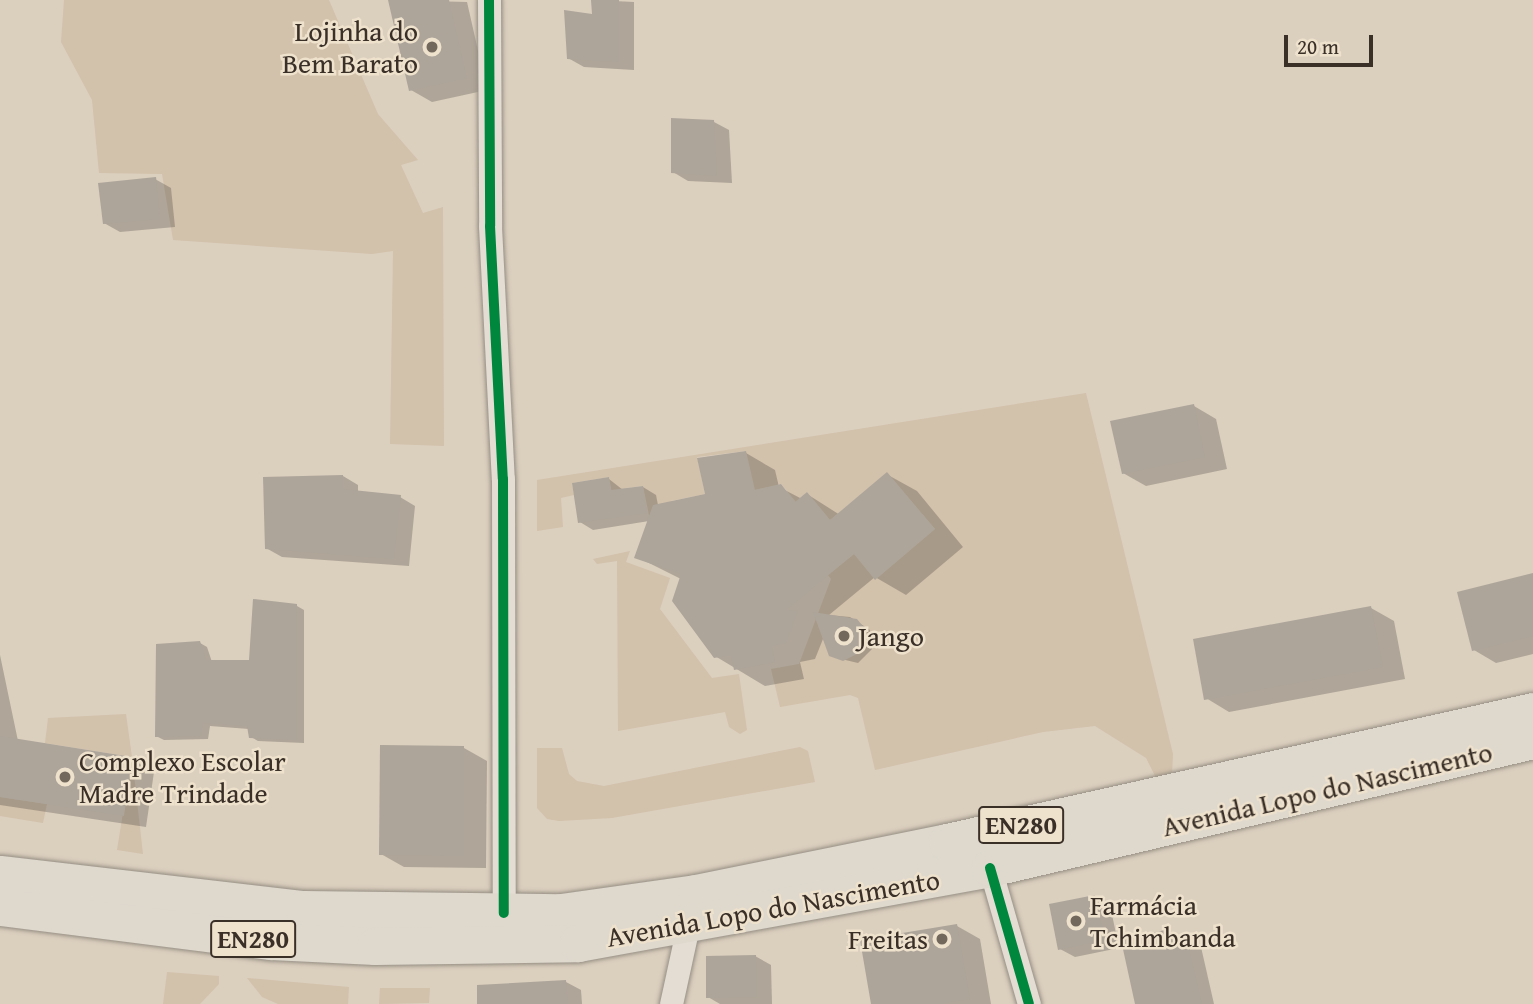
<!DOCTYPE html>
<html>
<head>
<meta charset="utf-8">
<style>
	body { margin:0 }
	#map { position:relative; width:1533px; height:1004px; overflow:hidden; background:#dbcfbe; font-family:"Gentium Book Plus",serif }
	div>[style] { position:absolute }
	.green>* { inset:0; background:#d2c1ab }
	.shadow>* { inset:0; background:#0003 }
	.building>* { inset:0; background:#ada59a }
	.roads { filter:drop-shadow(0 0 2px #958e83) drop-shadow(0 0 2px #958e83) }
	.minor>* { height:23px; margin:-11.5px; padding:0 11.5px; transform-origin:11.5px; border-radius:11.5px; background:#e3ddd4 }
	.primary>* { height:37px; margin:-18.5px; padding:0 18.5px; transform-origin:18.5px; border-radius:18.5px; background:#ded8cd }
	.cycleway>* { height:10px; margin:-5px; padding:0 5px; transform-origin:5px; border-radius:5px; background:#00873e }
	.dots>* { width:19px; height:19px; translate:-50% -50%; box-sizing:border-box; border:4px solid #efe2cd; border-radius:50% }
	span { translate:-50% -50%; white-space:nowrap; text-align:center; line-height:1.15; -webkit-text-stroke:5px #efe2cd; paint-order:stroke }
	.shield-label span { padding:2px 5px; background:#efe2cd; border:2px solid; border-radius:5px; -webkit-text-stroke-width:0 }
	.shield-label { font-size:26px; color:#3a3028; font-weight:700 }
	.poi-label { font-size:28px; color:#3a3028 }
	.right { translate:-100% -50%; text-align:right }
	.left { translate:0 -50%; text-align:left }
	.street-label { font-size:28px; color:#3a3028 }
	.scale { position:absolute; left:1284px; top:35px; width:89px; height:32px; box-sizing:border-box; border:4px solid #3a3028; border-top:0; padding-left:9px; font-size:21px; line-height:24px; white-space:nowrap; color:#3a3028; -webkit-text-stroke:5px #efe2cd; paint-order:stroke }
</style>
</head>
<body>
<div id="map">
	<div class="green">
		<div style="clip-path:polygon(64px 0,329px 0,378px 114px,418px 160px,401px 165px,423px 213px,443px 207px,444px 446px,390px 444px,393px 251px,372px 254px,173px 240px,162px 174px,99px 173px,92px 100px,61px 42px)"></div>
		<div style="clip-path:polygon(1086px 393px,1173px 754px,1172px 776px,1157px 780px,1146px 758px,1095px 726px,1043px 732px,875px 770px,858px 698px,850px 695px,780px 707px,771px 669px,799px 664px,831px 579px,828px 575px,854px 554px,876px 579px,935px 529px,887px 473px,830px 520px,807px 492px,796px 502px,781px 484px,736px 494px,746px 451px,697px 457px,705px 494px,671px 501px,664px 520px,649px 515px,643px 486px,626px 488px,615px 512px,609px 477px,572px 483px,574px 495px,561px 498px,563px 527px,537px 531px,537px 480px)"></div>
		<div style="clip-path:polygon(630px 551px,626px 562px,670px 578px,660px 609px,712px 678px,739px 674px,747px 730px,740px 734px,729px 727px,725px 712px,618px 731px,617px 561px,597px 564px,593px 559px)"></div>
		<div style="clip-path:polygon(126px 714px,132px 757px,143px 854px,117px 850px,132px 757px,45px 743px,48px 718px)"></div>
		<div style="clip-path:polygon(800px 747px,808px 751px,815px 782px,612px 818px,559px 821px,547px 819px,537px 808px,537px 748px,562px 748px,569px 774px,577px 781px,604px 786px)"></div>
		<div style="clip-path:polygon(0 797px,47px 804px,43px 823px,0 816px)"></div>
		<div style="clip-path:polygon(167px 972px,219px 976px,219px 984px,200px 1004px,163px 1004px)"></div>
		<div style="clip-path:polygon(247px 978px,349px 987px,348px 1004px,278px 1004px,262px 997px)"></div>
		<div style="clip-path:polygon(380px 988px,430px 988px,429px 1003px,379px 1004px)"></div>
	</div>
	<div class="shadow">
		<div style="clip-path:polygon(389px 0,467px 2px,487px 90px,432px 102px,411px 90px)"></div>
		<div style="clip-path:polygon(593px 0,634px 2px,634px 70px,584px 67px,568px 58px,593px 16px)"></div>
		<div style="clip-path:polygon(714px 122px,729px 130px,732px 183px,688px 181px,673px 172px)"></div>
		<div style="clip-path:polygon(155px 179px,171px 188px,175px 227px,120px 232px,104px 223px)"></div>
		<div style="clip-path:polygon(1194px 406px,1216px 419px,1227px 469px,1146px 486px,1123px 473px)"></div>
		<div style="clip-path:polygon(746px 453px,775px 470px,779px 487px,802px 499px,807px 494px,840px 515px,888px 475px,917px 491px,963px 547px,906px 595px,875px 577px,829px 615px,850px 617px,870px 630px,872px 649px,858px 663px,837px 658px,823px 639px,815px 659px,800px 662px,804px 679px,765px 686px,715px 656px,681px 579px,637px 557px,649px 521px,593px 530px,580px 522px,609px 479px,623px 490px,643px 487px,656px 495px,658px 505px,708px 495px)"></div>
		<div style="clip-path:polygon(343px 476px,358px 485px,358px 492px,400px 497px,415px 506px,409px 566px,282px 557px,266px 548px)"></div>
		<div style="clip-path:polygon(1533px 575px,1533px 654px,1496px 663px,1474px 650px)"></div>
		<div style="clip-path:polygon(297px 606px,304px 610px,304px 743px,258px 741px,251px 737px,249px 729px,210px 726px,208px 739px,164px 740px,156px 736px,200px 643px,207px 647px,212px 662px,250px 662px)"></div>
		<div style="clip-path:polygon(1371px 608px,1394px 621px,1405px 679px,1229px 712px,1206px 698px)"></div>
		<div style="clip-path:polygon(0 655px,18px 741px,131px 759px,154px 772px,146px 827px,0 805px)"></div>
		<div style="clip-path:polygon(464px 748px,487px 761px,486px 868px,404px 867px,381px 854px)"></div>
		<div style="clip-path:polygon(1095px 896px,1110px 905px,1119px 948px,1075px 957px,1060px 949px)"></div>
		<div style="clip-path:polygon(957px 926px,980px 939px,991px 1004px,873px 1004px)"></div>
		<div style="clip-path:polygon(1165px 932px,1201px 947px,1214px 1004px,1137px 1004px)"></div>
		<div style="clip-path:polygon(755px 956px,771px 965px,772px 1004px,720px 1004px,708px 997px)"></div>
		<div style="clip-path:polygon(566px 982px,581px 990px,582px 1004px,523px 1004px)"></div>
	</div>
	<div class="building">
		<div style="clip-path:polygon(388px 0,449px 0,467px 78px,409px 91px)"></div>
		<div style="clip-path:polygon(591px 0,619px 0,619px 62px,567px 59px,564px 10px,592px 14px)"></div>
		<div style="clip-path:polygon(671px 118px,714px 120px,717px 176px,671px 173px)"></div>
		<div style="clip-path:polygon(156px 177px,160px 219px,103px 224px,98px 183px)"></div>
		<div style="clip-path:polygon(1194px 404px,1205px 457px,1122px 474px,1110px 421px)"></div>
		<div style="clip-path:polygon(746px 451px,755px 490px,781px 484px,795px 502px,807px 492px,830px 520px,887px 472px,935px 529px,875px 580px,854px 554px,786px 610px,798px 611px,786px 643px,772px 646px,775px 662px,734px 670px,731px 655px,714px 658px,672px 601px,681px 574px,634px 558px,653px 505px,705px 494px,697px 458px)"></div>
		<div style="clip-path:polygon(343px 475px,343px 489px,401px 495px,394px 559px,265px 549px,263px 477px)"></div>
		<div style="clip-path:polygon(609px 477px,611px 490px,643px 486px,647px 513px,578px 523px,572px 483px)"></div>
		<div style="clip-path:polygon(1533px 573px,1533px 636px,1472px 651px,1457px 592px)"></div>
		<div style="clip-path:polygon(253px 599px,297px 604px,297px 740px,249px 738px,247px 726px,203px 723px,201px 736px,155px 737px,156px 644px,200px 641px,206px 660px,249px 660px)"></div>
		<div style="clip-path:polygon(1371px 606px,1383px 667px,1204px 700px,1193px 639px)"></div>
		<div style="clip-path:polygon(813px 612px,857px 619px,866px 630px,863px 651px,843px 661px,829px 656px)"></div>
		<div style="clip-path:polygon(0 736px,132px 757px,124px 816px,0 797px)"></div>
		<div style="clip-path:polygon(380px 745px,464px 746px,464px 856px,379px 855px)"></div>
		<div style="clip-path:polygon(1095px 895px,1105px 940px,1058px 950px,1049px 904px)"></div>
		<div style="clip-path:polygon(957px 924px,970px 999px,937px 1004px,871px 1004px,860px 940px)"></div>
		<div style="clip-path:polygon(1165px 930px,1168px 940px,1186px 936px,1202px 1004px,1135px 1004px,1121px 940px)"></div>
		<div style="clip-path:polygon(756px 955px,757px 997px,706px 998px,706px 956px)"></div>
		<div style="clip-path:polygon(566px 980px,568px 1004px,477px 1004px,477px 985px)"></div>
	</div>
	<div class="roads">
		<div class="minor">
			<div style="left:489px;top:0;width:226px;rotate:89.7deg"></div>
			<div style="left:490px;top:226px;width:253px;rotate:87.1deg"></div>
			<div style="left:503px;top:479px;width:434px;rotate:89.9deg"></div>
			<div style="left:990px;top:868px;width:141px;rotate:74deg"></div>
			<div style="left:671px;top:1004px;width:80px;rotate:-77.7deg"></div>
		</div>
		<div class="primary">
			<div style="left:0;top:874px;width:305px;rotate:6.6deg"></div>
			<div style="left:303px;top:909px;width:258px;rotate:0.7deg"></div>
			<div style="left:561px;top:912px;width:136px;rotate:-8deg"></div>
			<div style="left:696px;top:893px;width:256px;rotate:-11.5deg"></div>
			<div style="left:947px;top:842px;width:600px;rotate:-12.6deg"></div>
			<div style="left:0;top:907px;width:273px;rotate:7.2deg"></div>
			<div style="left:271px;top:941px;width:104px;rotate:2.8deg"></div>
			<div style="left:375px;top:946px;width:203px;rotate:-0.8deg"></div>
			<div style="left:578px;top:943px;width:419px;rotate:-10.3deg"></div>
			<div style="left:990px;top:868px;width:558px;rotate:-13.26deg"></div>
		</div>
	</div>
	<div class="cycleway">
		<div style="left:489px;top:0;width:226px;rotate:89.7deg"></div>
		<div style="left:490px;top:226px;width:253px;rotate:87.1deg"></div>
		<div style="left:503px;top:479px;width:434px;rotate:89.9deg"></div>
		<div style="left:990px;top:868px;width:141px;rotate:74deg"></div>
	</div>
	<div class="dots">
		<div style="left:432px;top:47px;background:#72685c"></div>
		<div style="left:844px;top:636px;background:#72685c"></div>
		<div style="left:65px;top:777px;background:#72685c"></div>
		<div style="left:1076px;top:921px;background:#72685c"></div>
		<div style="left:942px;top:939px;background:#72685c"></div>
	</div>
	<div class="shield-label">
		<span style="left:1021px;top:825px">EN280</span>
		<span style="left:253px;top:939px">EN280</span>
	</div>
	<div class="poi-label">
		<span class="right" style="left:418px;top:47px">Lojinha do<br>Bem Barato</span>
		<span class="left" style="left:858px;top:636px">Jango</span>
		<span class="left" style="left:79px;top:777px">Complexo Escolar<br>Madre Trindade</span>
		<span class="left" style="left:1090px;top:921px">Farmácia<br>Tchimbanda</span>
		<span class="right" style="left:928px;top:939px">Freitas</span>
	</div>
	<div class="street-label">
		<span style="left:1327px;top:789px;rotate:-13deg">Avenida Lopo do Nascimento</span>
		<span style="left:773px;top:908px;rotate:-10deg">Avenida Lopo do Nascimento</span>
	</div>
	<div class="scale">20 m</div>
</div>
</body>
</html>
